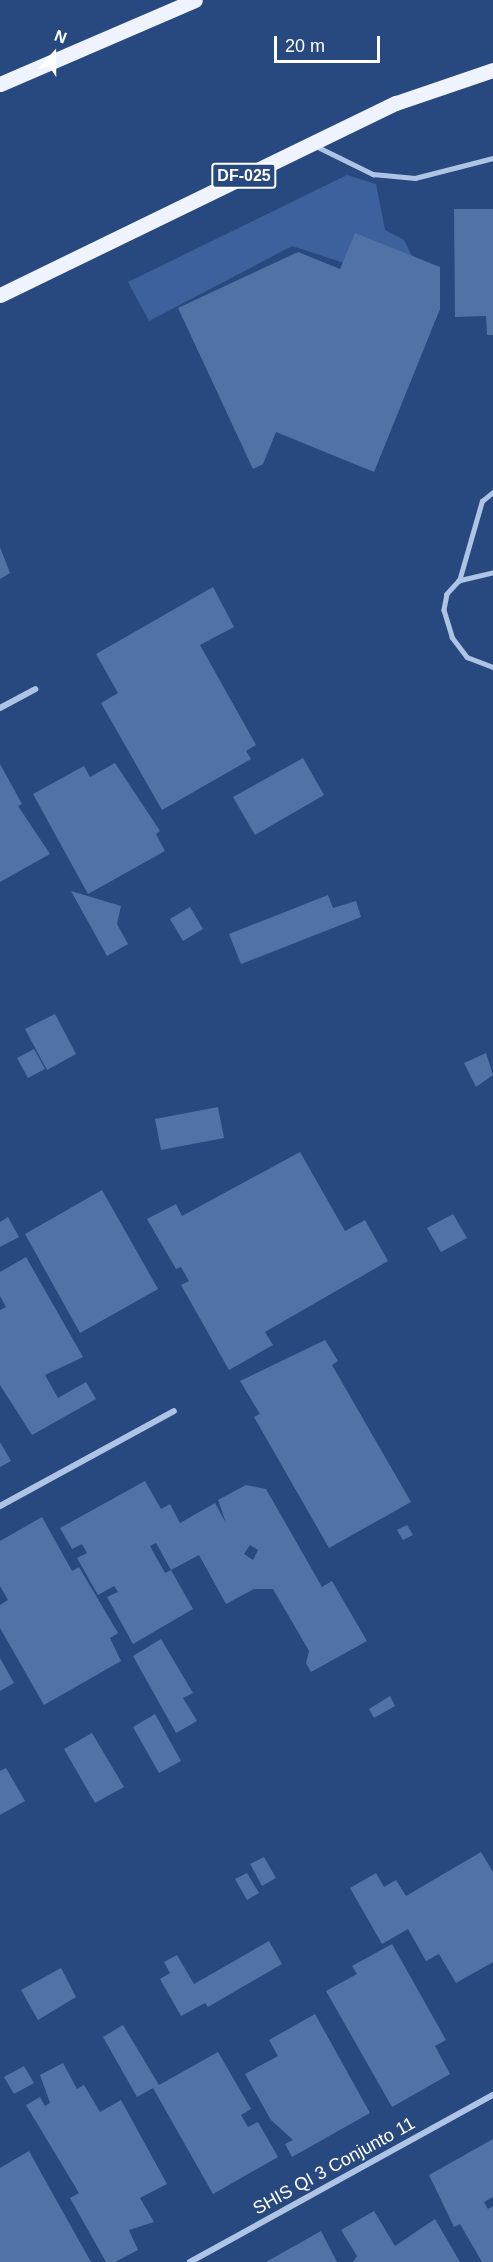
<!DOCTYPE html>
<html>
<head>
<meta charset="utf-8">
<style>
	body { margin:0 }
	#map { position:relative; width:493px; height:2262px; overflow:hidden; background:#28497f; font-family:Helvetica,sans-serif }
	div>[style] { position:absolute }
	.green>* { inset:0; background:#3c619c }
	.building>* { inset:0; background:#5072a7 }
	.lane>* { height:4.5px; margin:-2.25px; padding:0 2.25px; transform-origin:2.25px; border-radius:2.25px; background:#aec4e5 }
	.street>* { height:6px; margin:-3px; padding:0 3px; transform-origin:3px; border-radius:3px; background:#aec4e5 }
	.primary>* { height:15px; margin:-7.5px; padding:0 7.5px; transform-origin:7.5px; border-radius:7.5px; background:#eff3fd }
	span { translate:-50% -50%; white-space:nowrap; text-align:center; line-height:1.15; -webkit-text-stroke:4.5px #28497f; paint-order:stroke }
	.shield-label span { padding:2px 4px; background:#28497f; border:2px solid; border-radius:4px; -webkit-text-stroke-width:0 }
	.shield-label { font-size:16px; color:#fff; font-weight:700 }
	.street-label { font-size:18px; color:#fff }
	.north { position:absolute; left:24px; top:24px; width:60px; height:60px; -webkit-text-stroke:4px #28497f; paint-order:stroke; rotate:21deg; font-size:16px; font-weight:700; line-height:24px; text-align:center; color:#fff }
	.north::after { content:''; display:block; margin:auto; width:21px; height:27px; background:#fff; clip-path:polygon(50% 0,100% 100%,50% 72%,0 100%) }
	.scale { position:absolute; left:274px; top:36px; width:106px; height:27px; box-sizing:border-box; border:3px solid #fff; border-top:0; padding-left:8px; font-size:18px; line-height:21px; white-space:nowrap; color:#fff; -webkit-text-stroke:4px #28497f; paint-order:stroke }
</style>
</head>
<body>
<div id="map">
	<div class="green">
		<div style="clip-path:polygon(347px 175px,376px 184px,385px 230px,404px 240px,430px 291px,292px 246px,149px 321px,128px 282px)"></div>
	</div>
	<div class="building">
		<div style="clip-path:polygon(454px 209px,493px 209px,493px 335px,487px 335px,486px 316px,455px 317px)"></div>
		<div style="clip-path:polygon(355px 233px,440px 267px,440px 309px,374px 472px,276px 432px,263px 464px,253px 469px,178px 308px,298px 252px,340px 269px)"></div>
		<div style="clip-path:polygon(0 547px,10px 573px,0 579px)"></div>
		<div style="clip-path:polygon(213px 587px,234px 627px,200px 645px,256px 745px,246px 751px,251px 759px,162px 810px,101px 703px,118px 693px,96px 654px)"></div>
		<div style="clip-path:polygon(303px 758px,324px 795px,255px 835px,233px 797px)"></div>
		<div style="clip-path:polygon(115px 763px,160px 831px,156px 834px,165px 851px,88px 894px,33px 794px,84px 766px,90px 777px)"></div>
		<div style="clip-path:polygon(0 764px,22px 804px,18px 806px,50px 854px,0 882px)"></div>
		<div style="clip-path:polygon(71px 891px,121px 906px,117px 924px,128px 944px,107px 956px)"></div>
		<div style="clip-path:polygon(328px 895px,333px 908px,356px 901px,361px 917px,241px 964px,229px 934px)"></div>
		<div style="clip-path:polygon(190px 907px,203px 929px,183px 941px,170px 919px)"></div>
		<div style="clip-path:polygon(55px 1014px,76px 1054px,47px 1070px,25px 1029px)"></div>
		<div style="clip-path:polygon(34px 1049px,45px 1069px,28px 1078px,17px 1058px)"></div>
		<div style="clip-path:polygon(486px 1053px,493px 1075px,476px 1087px,464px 1063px)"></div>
		<div style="clip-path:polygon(218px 1107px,224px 1138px,161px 1150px,155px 1119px)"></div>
		<div style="clip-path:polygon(300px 1152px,345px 1231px,365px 1220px,388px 1261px,265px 1332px,273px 1345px,229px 1370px,181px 1285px,189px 1281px,181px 1267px,176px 1269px,147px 1219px,176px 1204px,182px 1216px)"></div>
		<div style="clip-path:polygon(102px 1190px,158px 1289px,80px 1333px,25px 1234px)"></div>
		<div style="clip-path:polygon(453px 1214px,467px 1238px,441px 1252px,427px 1228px)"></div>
		<div style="clip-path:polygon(8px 1217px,19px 1237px,0 1247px,0 1222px)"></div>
		<div style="clip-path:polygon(26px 1257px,83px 1357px,45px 1375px,58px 1398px,86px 1382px,96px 1399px,32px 1435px,0 1385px,0 1310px,6px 1307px,0 1296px,0 1272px)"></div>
		<div style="clip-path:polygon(325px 1340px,338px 1361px,332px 1365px,411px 1502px,329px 1548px,254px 1417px,260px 1414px,240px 1381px)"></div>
		<div style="clip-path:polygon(0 1442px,11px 1461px,0 1467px)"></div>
		<div style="clip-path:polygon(evenodd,145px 1481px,161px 1509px,170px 1504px,180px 1523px,215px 1503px,226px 1523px,218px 1500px,246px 1485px,266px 1489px,322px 1587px,332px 1581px,367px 1641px,311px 1672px,306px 1663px,309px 1651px,273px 1589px,254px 1589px,226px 1604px,199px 1555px,171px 1570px,193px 1609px,133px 1644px,107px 1597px,118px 1592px,114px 1586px,98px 1595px,77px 1558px,87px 1553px,82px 1544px,72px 1549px,60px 1528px,145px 1481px,156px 1543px,171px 1570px,165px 1573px,150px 1546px,156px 1543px,145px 1481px,250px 1545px,258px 1550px,253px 1560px,244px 1554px,250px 1545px)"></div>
		<div style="clip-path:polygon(42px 1517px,72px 1571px,79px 1567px,118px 1633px,110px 1638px,121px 1661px,44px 1705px,0 1628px,0 1605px,8px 1600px,0 1586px,0 1541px)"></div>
		<div style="clip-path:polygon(407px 1525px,413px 1535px,403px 1540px,397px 1530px)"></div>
		<div style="clip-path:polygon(161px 1639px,193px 1693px,183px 1698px,197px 1721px,176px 1733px,133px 1656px)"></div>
		<div style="clip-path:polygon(0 1658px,14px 1683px,0 1691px)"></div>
		<div style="clip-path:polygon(390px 1696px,395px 1706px,374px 1718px,369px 1709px)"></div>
		<div style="clip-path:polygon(155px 1714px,181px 1761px,159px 1773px,133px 1727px)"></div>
		<div style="clip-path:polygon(92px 1733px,124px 1787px,95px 1803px,64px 1749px)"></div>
		<div style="clip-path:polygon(6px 1768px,25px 1801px,0 1815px,0 1771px)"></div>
		<div style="clip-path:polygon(481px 1852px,493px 1872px,493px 1962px,456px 1983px,439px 1954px,426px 1961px,408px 1929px,382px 1944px,350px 1888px,376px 1873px,384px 1887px,396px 1880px,406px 1896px)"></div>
		<div style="clip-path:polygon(264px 1857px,276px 1878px,262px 1886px,250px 1864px)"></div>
		<div style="clip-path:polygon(247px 1873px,259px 1893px,247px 1900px,235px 1879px)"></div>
		<div style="clip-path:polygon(269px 1941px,282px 1964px,208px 2007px,205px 2003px,181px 2016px,160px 1979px,170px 1973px,164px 1962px,177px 1955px,194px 1984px)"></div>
		<div style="clip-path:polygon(392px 1944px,446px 2040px,435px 2046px,450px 2074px,392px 2107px,326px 1991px,357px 1974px,352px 1966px)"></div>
		<div style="clip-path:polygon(61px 1968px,76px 1997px,38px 2020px,21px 1990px)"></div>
		<div style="clip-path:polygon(315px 2014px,370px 2113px,292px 2157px,285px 2144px,293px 2140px,271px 2120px,245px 2074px,278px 2056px,269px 2040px)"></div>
		<div style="clip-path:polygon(123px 2025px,159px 2085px,218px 2052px,251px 2109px,241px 2115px,248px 2127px,258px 2122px,278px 2157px,213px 2194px,153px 2088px,137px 2097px,103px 2037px)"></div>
		<div style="clip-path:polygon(63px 2063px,77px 2089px,84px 2085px,100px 2112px,121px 2100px,167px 2184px,140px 2198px,154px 2222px,129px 2230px,138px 2250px,115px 2262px,106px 2262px,70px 2198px,79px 2193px,26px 2105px,40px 2097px,45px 2106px,50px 2103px,40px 2075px)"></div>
		<div style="clip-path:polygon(24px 2066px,34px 2083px,14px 2094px,4px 2077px)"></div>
		<div style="clip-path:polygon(493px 2139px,493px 2197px,484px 2202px,488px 2209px,493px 2206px,493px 2262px,482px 2262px,460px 2224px,454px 2227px,429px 2175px)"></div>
		<div style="clip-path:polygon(29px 2151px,40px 2171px,91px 2262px,0 2262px,0 2168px)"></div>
		<div style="clip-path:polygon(374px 2211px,395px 2246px,435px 2219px,460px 2262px,353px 2262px,357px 2256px,341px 2230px)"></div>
		<div style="clip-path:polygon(321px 2231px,337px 2262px,266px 2262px)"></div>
	</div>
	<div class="lane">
		<div style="left:316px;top:146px;width:64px;rotate:26.2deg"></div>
		<div style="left:373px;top:174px;width:42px;rotate:5.4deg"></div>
		<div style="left:415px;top:178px;width:81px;rotate:-14.4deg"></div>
		<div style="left:493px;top:573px;width:35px;rotate:167deg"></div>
		<div style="left:459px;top:581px;width:18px;rotate:133deg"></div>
		<div style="left:447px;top:594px;width:16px;rotate:101deg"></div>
		<div style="left:444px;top:610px;width:28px;rotate:73deg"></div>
		<div style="left:452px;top:637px;width:25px;rotate:53deg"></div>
		<div style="left:467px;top:657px;width:28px;rotate:21deg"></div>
		<div style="left:459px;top:581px;width:83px;rotate:-74deg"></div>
		<div style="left:482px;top:501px;width:14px;rotate:-39deg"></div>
	</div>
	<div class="street">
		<div style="left:0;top:708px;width:40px;rotate:-28deg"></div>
		<div style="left:0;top:1506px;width:198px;rotate:-28.6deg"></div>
		<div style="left:190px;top:2262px;width:346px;rotate:-28.9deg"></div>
	</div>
	<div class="primary">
		<div style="left:0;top:84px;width:212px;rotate:-23.3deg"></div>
		<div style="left:0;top:295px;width:440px;rotate:-25.9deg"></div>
		<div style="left:396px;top:103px;width:102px;rotate:-18.8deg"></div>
	</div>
	<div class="shield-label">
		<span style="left:244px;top:176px">DF-025</span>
	</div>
	<div class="street-label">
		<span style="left:334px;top:2166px;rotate:-29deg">SHIS QI 3 Conjunto 11</span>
	</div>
	<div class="north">N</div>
	<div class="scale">20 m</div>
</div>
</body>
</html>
